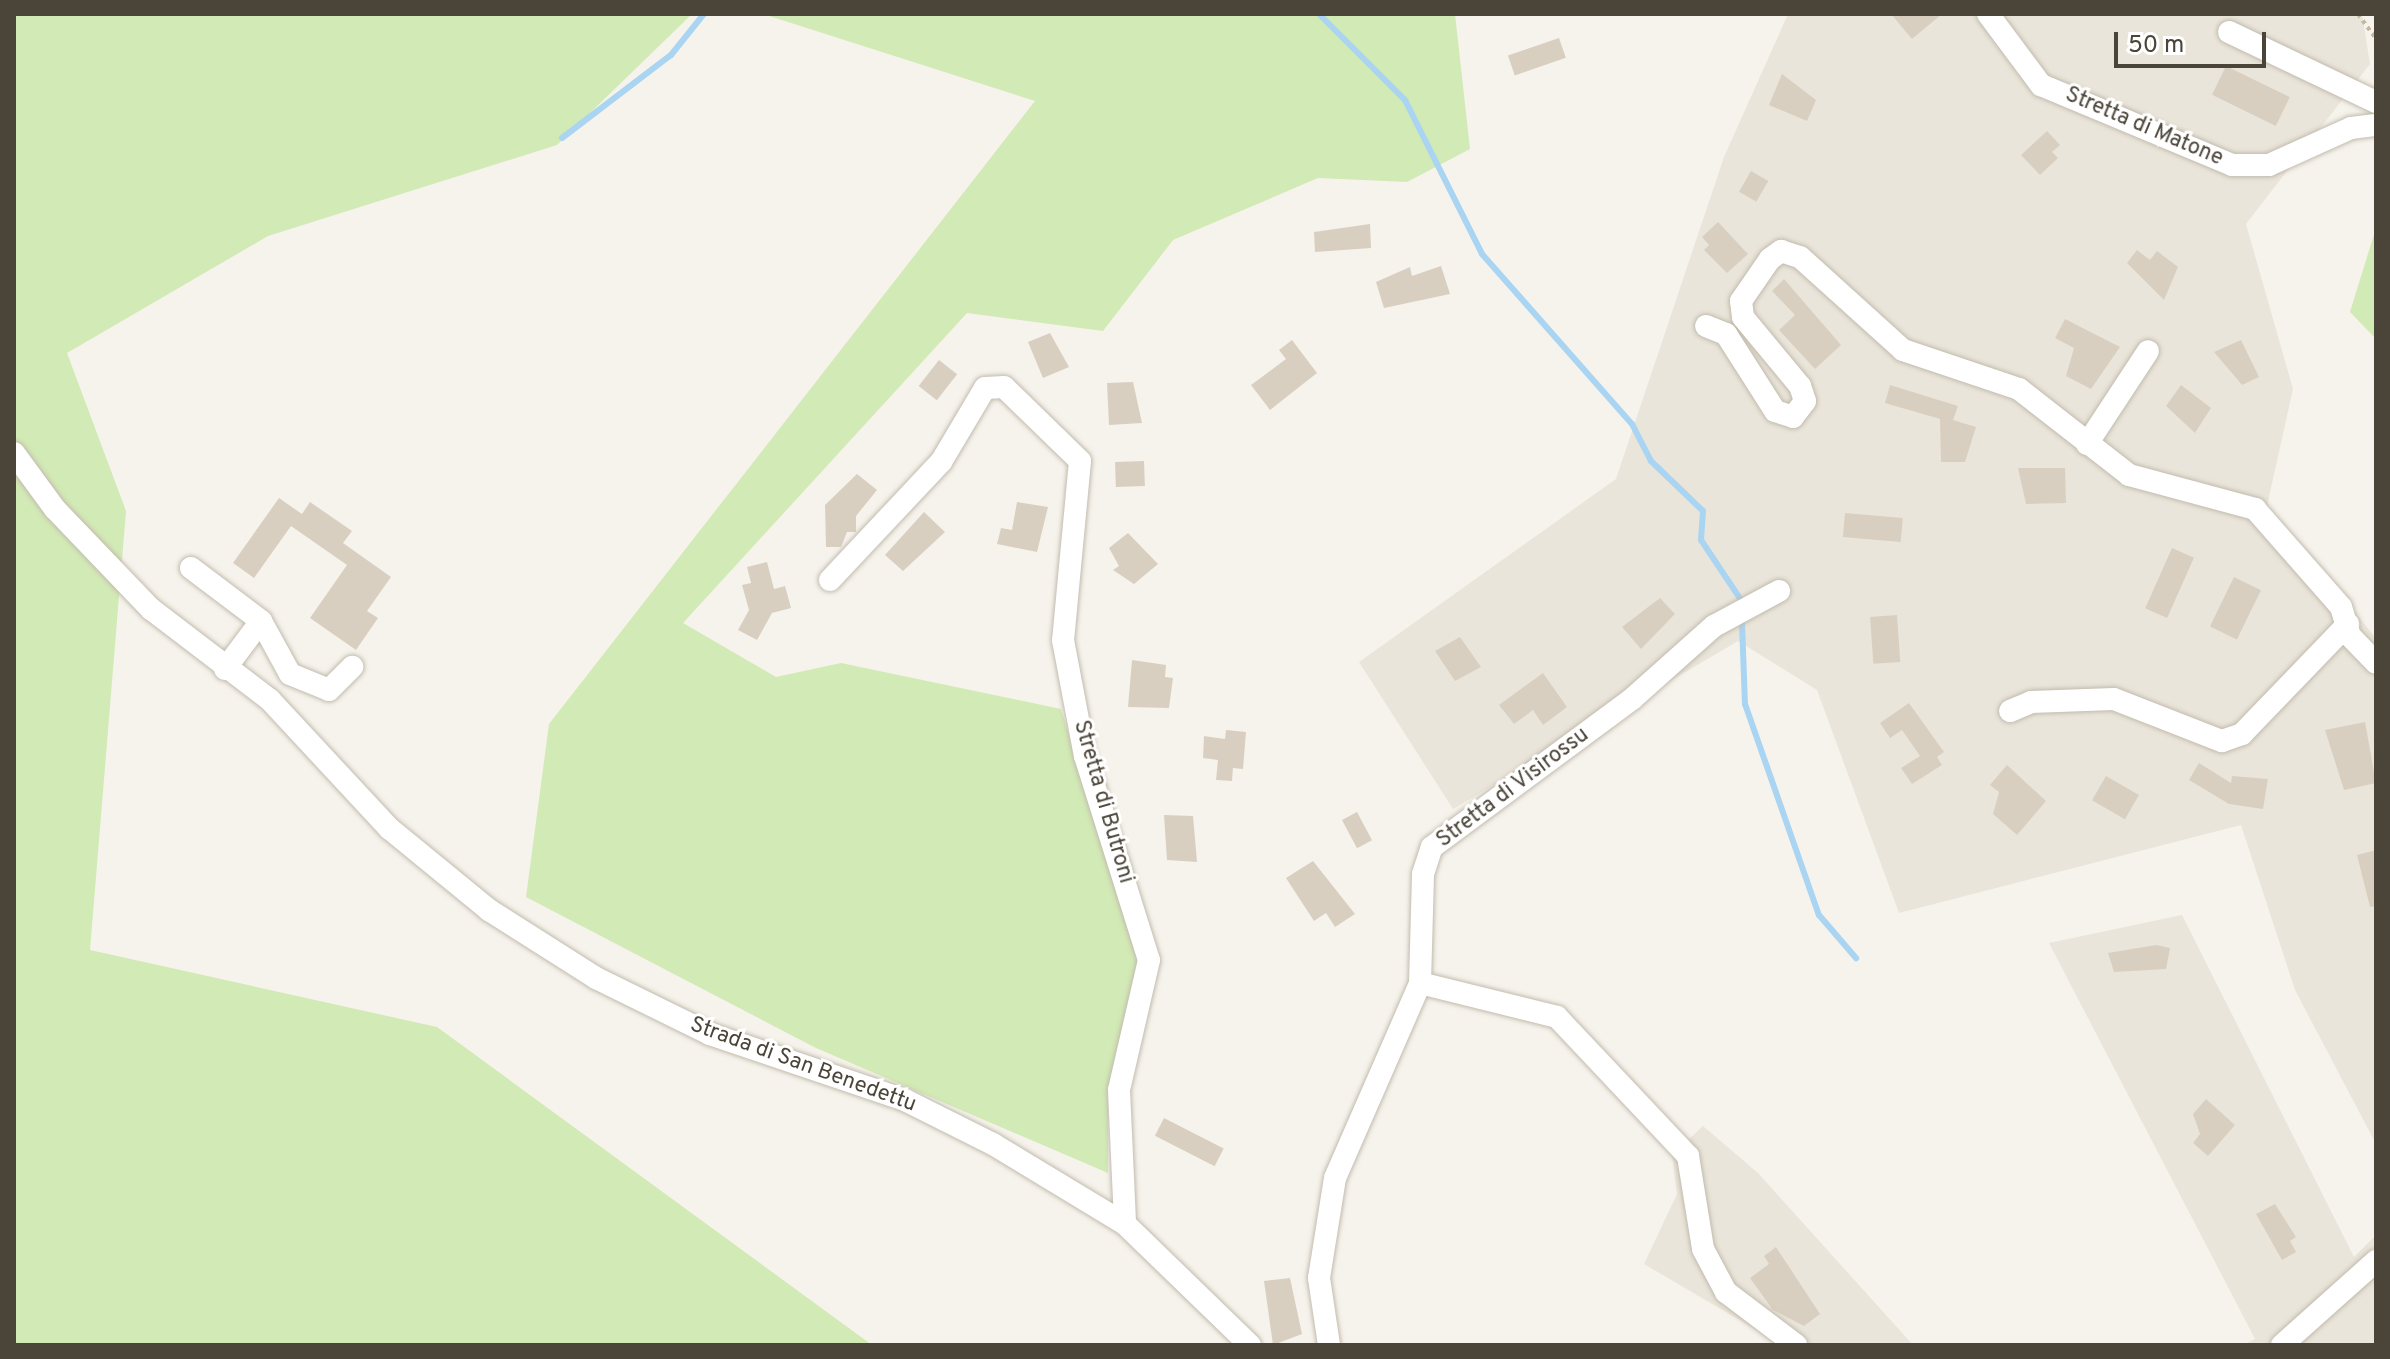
<!DOCTYPE html>
<html>
<head>
<meta charset="utf-8">
<style>
	body { margin:0 }
	#map { position:relative; width:2390px; height:1359px; overflow:hidden; background:#f6f3ec; font-family:Overpass,sans-serif }
	div>[style] { position:absolute }
	.residential>* { inset:0; background:#eae5da }
	.green>* { inset:0; background:#d2eab5 }
	.stream>* { height:6px; margin:-3px; padding:0 3px; transform-origin:3px; border-radius:3px; background:#a9d4f2 }
	.building>* { inset:0; background:#d8cfc1; transform-origin:0 0 }
	.path>* { height:4px; margin-top:-2px; transform-origin:0; background:repeating-linear-gradient(90deg,#c4b79f 0 4px,transparent 0 8px) }
	.roads { filter:drop-shadow(0 0 2px #c2bbae) drop-shadow(0 0 2px #c2bbae) }
	.minor>* { height:22px; margin:-11px; padding:0 11px; transform-origin:11px; border-radius:11px; background:#fff }
	span { translate:-50% -50%; white-space:nowrap; text-align:center; line-height:1.15; -webkit-text-stroke:6px #fff; paint-order:stroke }
	.street-label { font-size:22px; color:#4b4439 }
	.frame { position:absolute; inset:0; border:16px solid #4b4439; pointer-events:none }
	.scale { position:absolute; left:2114px; top:32px; width:152px; height:36px; box-sizing:border-box; border:4px solid #4b4439; border-top:0; padding-left:10px; font-size:24px; line-height:28px; white-space:nowrap; color:#4b4439; -webkit-text-stroke:6px #fff; paint-order:stroke }
</style>
</head>
<body>
<div id="map">
	<div class="residential">
		<div style="clip-path:polygon(1788px 14px,2362px 14px,2370px 64px,2246px 224px,2293px 389px,2267px 506px,2376px 638px,2376px 1144px,2295px 990px,2241px 825px,1899px 913px,1817px 690px,1738px 641px,1453px 809px,1359px 662px,1616px 479px,1724px 157px)"></div>
		<div style="clip-path:polygon(2182px 915px,2354px 1257px,2376px 1235px,2376px 1345px,2243px 1345px,2255px 1339px,2049px 943px)"></div>
		<div style="clip-path:polygon(1703px 1126px,1758px 1173px,1913px 1345px,1782px 1345px,1644px 1264px,1677px 1194px,1672px 1155px)"></div>
	</div>
	<div class="green">
		<div style="clip-path:polygon(14px 14px,692px 14px,557px 145px,268px 236px,67px 353px,126px 511px,90px 950px,437px 1027px,872px 1345px,14px 1345px)"></div>
		<div style="clip-path:polygon(763px 14px,1455px 14px,1470px 149px,1407px 182px,1318px 178px,1173px 240px,1103px 331px,967px 313px,683px 623px,776px 677px,841px 663px,1061px 709px,1139px 964px,1108px 1099px,1108px 1173px,816px 1048px,526px 897px,549px 724px,1035px 101px)"></div>
		<div style="clip-path:polygon(2376px 228px,2376px 339px,2350px 312px)"></div>
	</div>
	<div class="stream">
		<div style="left:1319px;top:14px;width:122px;rotate:45deg"></div>
		<div style="left:1405px;top:100px;width:172px;rotate:63.4deg"></div>
		<div style="left:1482px;top:254px;width:227px;rotate:48.6deg"></div>
		<div style="left:1632px;top:424px;width:42px;rotate:62.8deg"></div>
		<div style="left:1651px;top:461px;width:72px;rotate:43.9deg"></div>
		<div style="left:1703px;top:511px;width:29px;rotate:94deg"></div>
		<div style="left:1701px;top:540px;width:72px;rotate:56.3deg"></div>
		<div style="left:562px;top:138px;width:137px;rotate:-37.3deg"></div>
		<div style="left:671px;top:55px;width:53px;rotate:-51.2deg"></div>
		<div style="left:1742px;top:623px;width:81px;rotate:87.9deg"></div>
		<div style="left:1745px;top:704px;width:224px;rotate:70.7deg"></div>
		<div style="left:1819px;top:915px;width:57px;rotate:49.3deg"></div>
	</div>
	<div class="building">
		<div style="clip-path:polygon(1891px 14px,1942px 14px,1912px 39px)"></div>
		<div style="left:1559px;top:38px;width:21px;height:54px;rotate:71deg"></div>
		<div style="left:2226px;top:66px;width:71px;height:32px;rotate:26deg"></div>
		<div style="clip-path:polygon(1782px 74px,1816px 100px,1807px 121px,1769px 105px)"></div>
		<div style="clip-path:polygon(2047px 131px,2060px 145px,2052px 152px,2058px 158px,2040px 175px,2021px 155px)"></div>
		<div style="left:1751px;top:171px;width:20px;height:24px;rotate:30deg"></div>
		<div style="clip-path:polygon(1718px 222px,1748px 254px,1727px 273px,1704px 250px,1709px 245px,1702px 237px)"></div>
		<div style="clip-path:polygon(1370px 224px,1371px 248px,1315px 252px,1314px 232px)"></div>
		<div style="clip-path:polygon(2137px 250px,2150px 260px,2157px 251px,2178px 267px,2164px 300px,2127px 263px)"></div>
		<div style="clip-path:polygon(1441px 266px,1450px 294px,1384px 308px,1376px 282px,1410px 267px,1412px 276px)"></div>
		<div style="clip-path:polygon(1784px 279px,1841px 345px,1815px 369px,1779px 330px,1795px 315px,1772px 291px)"></div>
		<div style="clip-path:polygon(2065px 319px,2120px 347px,2091px 389px,2066px 376px,2074px 348px,2055px 338px)"></div>
		<div style="clip-path:polygon(1050px 333px,1069px 367px,1043px 378px,1028px 342px)"></div>
		<div style="clip-path:polygon(1292px 340px,1317px 373px,1270px 410px,1251px 385px,1286px 359px,1279px 350px)"></div>
		<div style="clip-path:polygon(2241px 340px,2259px 377px,2242px 385px,2214px 352px)"></div>
		<div style="left:939px;top:360px;width:23px;height:33px;rotate:38deg"></div>
		<div style="clip-path:polygon(1133px 382px,1142px 423px,1109px 425px,1107px 383px)"></div>
		<div style="clip-path:polygon(1890px 385px,1958px 406px,1953px 420px,1976px 427px,1965px 462px,1941px 462px,1940px 419px,1885px 403px)"></div>
		<div style="clip-path:polygon(2181px 385px,2211px 408px,2195px 433px,2166px 406px)"></div>
		<div style="left:1144px;top:461px;width:25px;height:29px;rotate:88deg"></div>
		<div style="clip-path:polygon(2018px 468px,2065px 468px,2066px 503px,2026px 504px)"></div>
		<div style="clip-path:polygon(857px 474px,877px 490px,856px 516px,856px 532px,847px 532px,841px 547px,826px 547px,825px 505px)"></div>
		<div style="clip-path:polygon(279px 498px,302px 514px,310px 502px,352px 531px,343px 543px,391px 577px,367px 611px,378px 618px,356px 650px,310px 618px,347px 565px,291px 526px,254px 578px,233px 563px)"></div>
		<div style="clip-path:polygon(1017px 502px,1048px 507px,1037px 552px,997px 544px,1001px 528px,1012px 530px)"></div>
		<div style="clip-path:polygon(924px 512px,945px 532px,903px 571px,885px 555px)"></div>
		<div style="left:1845px;top:513px;width:58px;height:24px;rotate:5deg"></div>
		<div style="clip-path:polygon(1128px 533px,1158px 564px,1134px 584px,1113px 570px,1119px 566px,1109px 548px)"></div>
		<div style="left:2172px;top:548px;width:24px;height:66px;rotate:24deg"></div>
		<div style="clip-path:polygon(767px 562px,774px 589px,785px 586px,791px 608px,772px 613px,757px 640px,738px 630px,749px 610px,742px 585px,751px 583px,747px 567px)"></div>
		<div style="left:2234px;top:577px;width:30px;height:55px;rotate:26deg"></div>
		<div style="clip-path:polygon(1660px 598px,1675px 614px,1641px 649px,1622px 627px)"></div>
		<div style="left:1897px;top:615px;width:47px;height:27px;rotate:86deg"></div>
		<div style="clip-path:polygon(1460px 637px,1481px 667px,1455px 681px,1435px 651px)"></div>
		<div style="clip-path:polygon(1132px 660px,1166px 665px,1165px 677px,1173px 678px,1169px 708px,1128px 707px)"></div>
		<div style="clip-path:polygon(1543px 673px,1567px 707px,1543px 725px,1533px 710px,1514px 724px,1499px 705px)"></div>
		<div style="clip-path:polygon(1909px 703px,1944px 752px,1937px 757px,1942px 765px,1912px 784px,1901px 768px,1920px 756px,1902px 730px,1890px 738px,1880px 723px)"></div>
		<div style="clip-path:polygon(2365px 722px,2376px 783px,2344px 790px,2325px 730px)"></div>
		<div style="clip-path:polygon(1226px 730px,1246px 732px,1243px 769px,1233px 768px,1232px 781px,1216px 780px,1218px 760px,1203px 758px,1204px 736px,1225px 739px)"></div>
		<div style="clip-path:polygon(2199px 763px,2231px 783px,2232px 776px,2268px 779px,2263px 809px,2229px 804px,2189px 780px)"></div>
		<div style="clip-path:polygon(2007px 765px,2046px 801px,2017px 835px,1993px 814px,1999px 792px,1990px 785px)"></div>
		<div style="left:2106px;top:776px;width:38px;height:28px;rotate:30deg"></div>
		<div style="left:1357px;top:812px;width:32px;height:17px;rotate:62deg"></div>
		<div style="clip-path:polygon(1164px 815px,1193px 816px,1197px 862px,1167px 860px)"></div>
		<div style="clip-path:polygon(2376px 850px,2376px 906px,2370px 907px,2357px 855px)"></div>
		<div style="clip-path:polygon(1313px 861px,1355px 914px,1335px 927px,1326px 913px,1314px 921px,1286px 878px)"></div>
		<div style="clip-path:polygon(2156px 945px,2170px 948px,2166px 969px,2114px 972px,2108px 953px)"></div>
		<div style="clip-path:polygon(2206px 1099px,2235px 1125px,2208px 1156px,2193px 1143px,2200px 1134px,2193px 1114px)"></div>
		<div style="left:1164px;top:1118px;width:67px;height:20px;rotate:27deg"></div>
		<div style="clip-path:polygon(2275px 1204px,2296px 1237px,2290px 1241px,2296px 1252px,2282px 1260px,2256px 1214px)"></div>
		<div style="clip-path:polygon(1776px 1247px,1820px 1314px,1804px 1326px,1773px 1310px,1750px 1278px,1769px 1264px,1764px 1256px)"></div>
		<div style="clip-path:polygon(1290px 1278px,1302px 1334px,1273px 1345px,1264px 1281px)"></div>
	</div>
	<div class="path">
		<div style="left:2358px;top:14px;width:31px;rotate:54deg"></div>
	</div>
	<div class="roads">
		<div class="minor">
			<div style="left:1988px;top:14px;width:89px;rotate:53.3deg"></div>
			<div style="left:2041px;top:85px;width:207px;rotate:22.7deg"></div>
			<div style="left:2232px;top:165px;width:37px"></div>
			<div style="left:2269px;top:165px;width:90px;rotate:-24.3deg"></div>
			<div style="left:2351px;top:128px;width:25px;rotate:-7deg"></div>
			<div style="left:2229px;top:32px;width:163px;rotate:25.5deg"></div>
			<div style="left:1706px;top:326px;width:22px;rotate:22deg"></div>
			<div style="left:1726px;top:334px;width:91px;rotate:57.5deg"></div>
			<div style="left:1775px;top:411px;width:19px;rotate:18deg"></div>
			<div style="left:1793px;top:417px;width:20px;rotate:-53deg"></div>
			<div style="left:1805px;top:401px;width:16px;rotate:-108deg"></div>
			<div style="left:1800px;top:386px;width:89px;rotate:-129.6deg"></div>
			<div style="left:1743px;top:317px;width:16px;rotate:-97deg"></div>
			<div style="left:1741px;top:301px;width:51px;rotate:-55.4deg"></div>
			<div style="left:1770px;top:259px;width:14px;rotate:-36deg"></div>
			<div style="left:1781px;top:251px;width:20px;rotate:18deg"></div>
			<div style="left:1800px;top:257px;width:139px;rotate:42.1deg"></div>
			<div style="left:1903px;top:350px;width:122px;rotate:18.6deg"></div>
			<div style="left:2019px;top:389px;width:140px;rotate:38deg"></div>
			<div style="left:2129px;top:475px;width:131px;rotate:15.1deg"></div>
			<div style="left:2255px;top:509px;width:130px;rotate:48.7deg"></div>
			<div style="left:2341px;top:607px;width:30px;rotate:73deg"></div>
			<div style="left:2350px;top:636px;width:37px;rotate:46deg"></div>
			<div style="left:2087px;top:444px;width:111px;rotate:-56.7deg"></div>
			<div style="left:14px;top:453px;width:69px;rotate:53.8deg"></div>
			<div style="left:55px;top:509px;width:139px;rotate:46.2deg"></div>
			<div style="left:151px;top:609px;width:150px;rotate:37.4deg"></div>
			<div style="left:270px;top:700px;width:176px;rotate:47.1deg"></div>
			<div style="left:390px;top:829px;width:128px;rotate:39.3deg"></div>
			<div style="left:489px;top:910px;width:127px;rotate:32.4deg"></div>
			<div style="left:596px;top:978px;width:127px;rotate:26.2deg"></div>
			<div style="left:710px;top:1034px;width:206px;rotate:18.7deg"></div>
			<div style="left:905px;top:1100px;width:98px;rotate:26.6deg"></div>
			<div style="left:993px;top:1144px;width:154px;rotate:31.2deg"></div>
			<div style="left:1125px;top:1224px;width:174px;rotate:44.1deg"></div>
			<div style="left:191px;top:568px;width:88px;rotate:37.1deg"></div>
			<div style="left:261px;top:621px;width:60px;rotate:61.3deg"></div>
			<div style="left:290px;top:674px;width:42px;rotate:22.3deg"></div>
			<div style="left:329px;top:690px;width:33px;rotate:-45deg"></div>
			<div style="left:830px;top:580px;width:162px;rotate:-46.8deg"></div>
			<div style="left:941px;top:462px;width:86px;rotate:-59.3deg"></div>
			<div style="left:985px;top:388px;width:19px;rotate:-3deg"></div>
			<div style="left:1004px;top:387px;width:106px;rotate:44.2deg"></div>
			<div style="left:1080px;top:461px;width:180px;rotate:95.4deg"></div>
			<div style="left:1063px;top:640px;width:118px;rotate:79.3deg"></div>
			<div style="left:1085px;top:756px;width:214px;rotate:72.6deg"></div>
			<div style="left:1149px;top:960px;width:133px;rotate:103deg"></div>
			<div style="left:1119px;top:1090px;width:134px;rotate:87.4deg"></div>
			<div style="left:225px;top:669px;width:60px;rotate:-53.1deg"></div>
			<div style="left:2010px;top:711px;width:23px;rotate:-23deg"></div>
			<div style="left:2031px;top:702px;width:83px;rotate:-2.1deg"></div>
			<div style="left:2114px;top:699px;width:116px;rotate:21.3deg"></div>
			<div style="left:2222px;top:741px;width:21px;rotate:-19deg"></div>
			<div style="left:2242px;top:734px;width:153px;rotate:-46.1deg"></div>
			<div style="left:1420px;top:983px;width:141px;rotate:13.9deg"></div>
			<div style="left:1557px;top:1017px;width:191px;rotate:46.7deg"></div>
			<div style="left:1688px;top:1156px;width:94px;rotate:80.8deg"></div>
			<div style="left:1703px;top:1249px;width:49px;rotate:61.9deg"></div>
			<div style="left:1726px;top:1292px;width:88px;rotate:37.1deg"></div>
			<div style="left:1329px;top:1345px;width:68px;rotate:-98.5deg"></div>
			<div style="left:1319px;top:1278px;width:101px;rotate:-80.9deg"></div>
			<div style="left:1335px;top:1178px;width:213px;rotate:-66.4deg"></div>
			<div style="left:1420px;top:983px;width:109px;rotate:-88.4deg"></div>
			<div style="left:1423px;top:874px;width:28px;rotate:-72deg"></div>
			<div style="left:1432px;top:847px;width:249px;rotate:-36.5deg"></div>
			<div style="left:1632px;top:699px;width:110px;rotate:-41.7deg"></div>
			<div style="left:1714px;top:626px;width:74px;rotate:-28.3deg"></div>
			<div style="left:2282px;top:1345px;width:126px;rotate:-41.8deg"></div>
		</div>
	</div>
	<div class="street-label">
		<span style="left:2144px;top:127px;rotate:23deg">Stretta di Matone</span>
		<span style="left:1513px;top:788px;rotate:-37deg">Stretta di Visirossu</span>
		<span style="left:1103px;top:802px;rotate:74deg">Stretta di Butroni</span>
		<span style="left:803px;top:1065px;rotate:20deg">Strada di San Benedettu</span>
	</div>
	<div class="frame"></div>
	<div class="scale">50 m</div>
</div>
</body>
</html>
